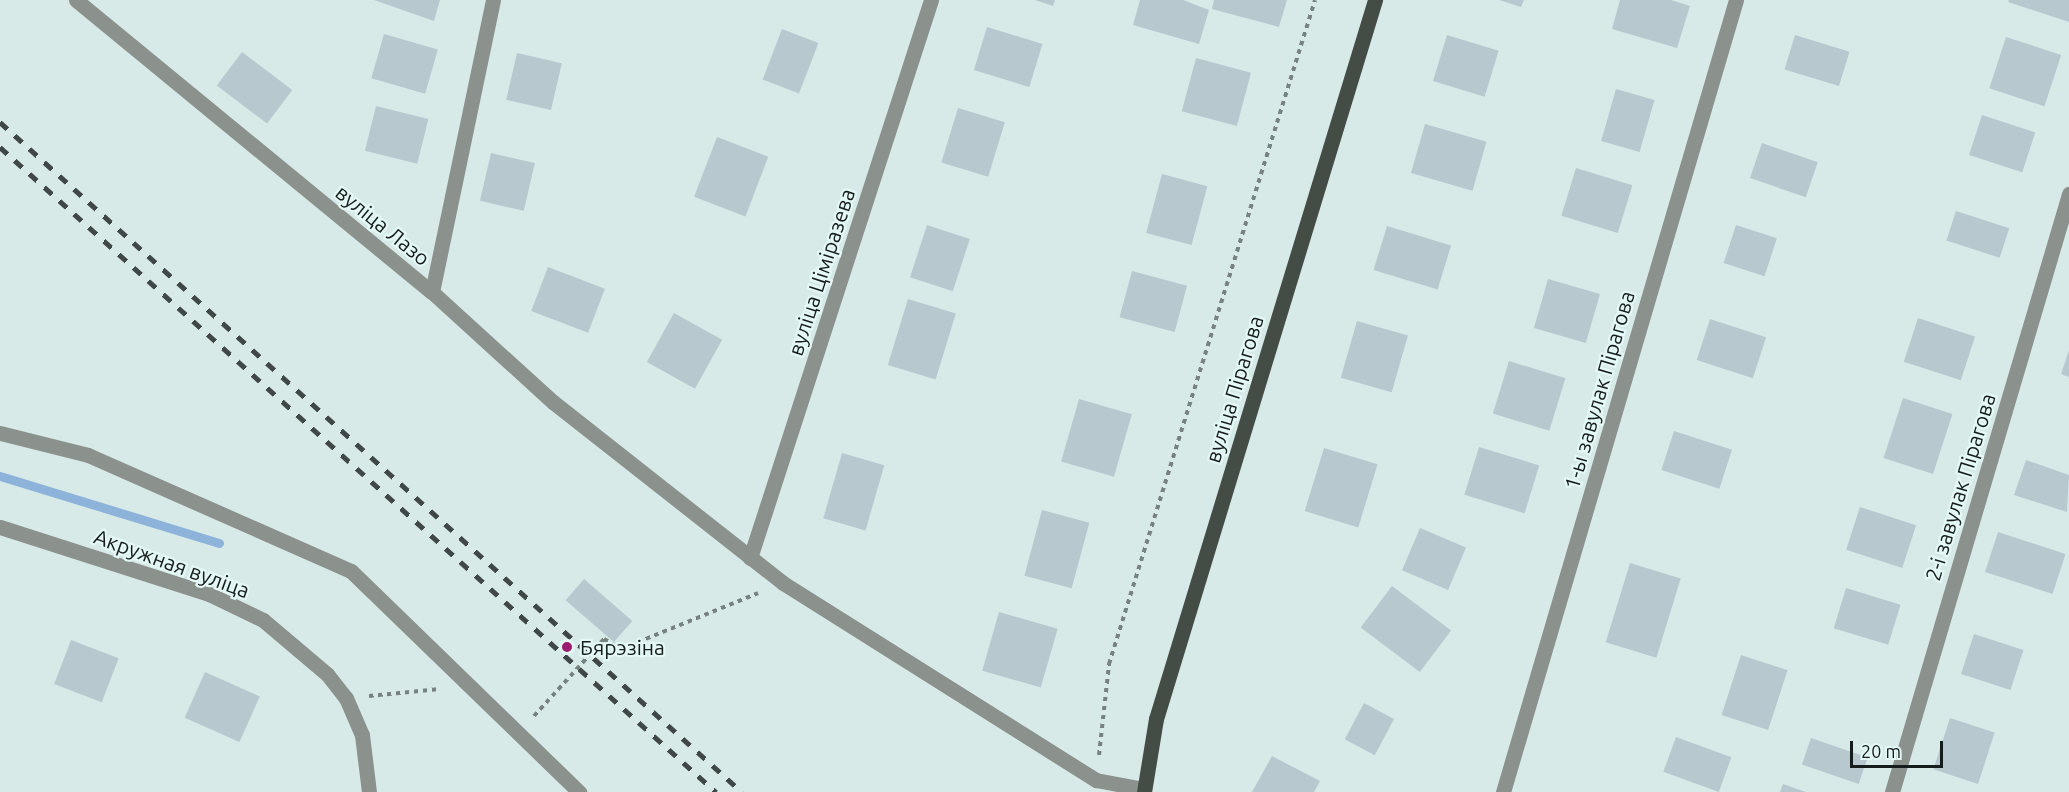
<!DOCTYPE html>
<html>
<head>
<meta charset="utf-8">
<style>
	body { margin:0 }
	#map { position:relative; width:2069px; height:792px; overflow:hidden; background:#d7eae8; font-family:Ubuntu,sans-serif }
	div>[style] { position:absolute }
	.stream>* { height:9px; margin:-4.5px; padding:0 4.5px; transform-origin:4.5px; border-radius:4.5px; background:#8db3da }
	.building>* { inset:0; background:#b7c9cf; transform-origin:0 0 }
	.path>* { height:4px; margin-top:-2px; transform-origin:0; background:repeating-linear-gradient(90deg,#758280 0 4.5px,transparent 0 9px) }
	.minor>* { height:15px; margin:-7.5px; padding:0 7.5px; transform-origin:7.5px; border-radius:7.5px; background:#8b918d }
	.major>* { height:15px; margin:-7.5px; padding:0 7.5px; transform-origin:7.5px; border-radius:7.5px; background:#434d46 }
	.rail>* { height:4.5px; margin-top:-2.25px; transform-origin:0; background:repeating-linear-gradient(90deg,#3f4847 0 10px,transparent 0 20px) }
	.dots>* { width:16px; height:16px; translate:-50% -50%; box-sizing:border-box; border:3px solid #e4f8f5; border-radius:50% }
	span { translate:-50% -50%; white-space:nowrap; text-align:center; line-height:1.15; -webkit-text-stroke:4.5px #e4f8f5; paint-order:stroke }
	.street-label { font-size:21px; color:#151c1b }
	.poi-label { font-size:21px; color:#151c1b }
	.left { translate:0 -50%; text-align:left }
	.scale { position:absolute; left:1850px; top:741px; width:93px; height:27px; box-sizing:border-box; border:3px solid #151c1b; border-top:0; padding-left:8px; font-size:18px; line-height:21px; white-space:nowrap; color:#151c1b; -webkit-text-stroke:4px #e4f8f5; paint-order:stroke }
</style>
</head>
<body>
<div id="map">
	<div class="stream">
		<div style="left:0;top:476px;width:229px;rotate:17deg"></div>
	</div>
	<div class="building">
		<div style="clip-path:polygon(374px 0,440px 0,434px 21px)"></div>
		<div style="clip-path:polygon(1035px 0,1055px 0,1053px 6px)"></div>
		<div style="clip-path:polygon(1140px 0,1183px 0,1209px 10px,1199px 44px,1133px 25px)"></div>
		<div style="clip-path:polygon(1214px 0,1287px 0,1279px 27px,1212px 9px)"></div>
		<div style="clip-path:polygon(1499px 0,1524px 0,1521px 7px)"></div>
		<div style="clip-path:polygon(1620px 0,1671px 0,1690px 6px,1677px 48px,1612px 29px)"></div>
		<div style="clip-path:polygon(2009px 0,2069px 0,2069px 22px,2008px 2px)"></div>
		<div style="left:987px;top:27px;width:58px;height:45px;rotate:17deg"></div>
		<div style="left:782px;top:29px;width:39px;height:54px;rotate:21deg"></div>
		<div style="left:384px;top:34px;width:56px;height:46px;rotate:16deg"></div>
		<div style="left:1447px;top:35px;width:54px;height:48px;rotate:17deg"></div>
		<div style="left:1795px;top:35px;width:57px;height:36px;rotate:17deg"></div>
		<div style="left:2006px;top:37px;width:58px;height:54px;rotate:18deg"></div>
		<div style="left:242px;top:52px;width:63px;height:42px;rotate:37deg"></div>
		<div style="left:517px;top:53px;width:46px;height:48px;rotate:13deg"></div>
		<div style="left:1196px;top:58px;width:57px;height:55px;rotate:15deg"></div>
		<div style="left:1616px;top:89px;width:40px;height:54px;rotate:16deg"></div>
		<div style="left:376px;top:106px;width:54px;height:46px;rotate:14deg"></div>
		<div style="left:958px;top:108px;width:49px;height:57px;rotate:17deg"></div>
		<div style="left:1982px;top:115px;width:56px;height:42px;rotate:18deg"></div>
		<div style="left:1425px;top:124px;width:64px;height:51px;rotate:16deg"></div>
		<div style="left:717px;top:137px;width:55px;height:64px;rotate:21deg"></div>
		<div style="left:1762px;top:143px;width:59px;height:37px;rotate:19deg"></div>
		<div style="left:491px;top:153px;width:45px;height:49px;rotate:13deg"></div>
		<div style="left:1576px;top:168px;width:59px;height:50px;rotate:17deg"></div>
		<div style="left:1162px;top:174px;width:47px;height:61px;rotate:15deg"></div>
		<div style="left:1956px;top:211px;width:56px;height:31px;rotate:18deg"></div>
		<div style="left:927px;top:225px;width:45px;height:55px;rotate:18deg"></div>
		<div style="left:1736px;top:225px;width:43px;height:40px;rotate:18deg"></div>
		<div style="left:1387px;top:226px;width:67px;height:46px;rotate:17deg"></div>
		<div style="left:548px;top:267px;width:61px;height:47px;rotate:21deg"></div>
		<div style="left:1132px;top:271px;width:57px;height:48px;rotate:15deg"></div>
		<div style="left:1548px;top:279px;width:54px;height:51px;rotate:16deg"></div>
		<div style="left:908px;top:299px;width:50px;height:69px;rotate:17deg"></div>
		<div style="left:674px;top:313px;width:55px;height:56px;rotate:29deg"></div>
		<div style="left:1918px;top:318px;width:60px;height:46px;rotate:18deg"></div>
		<div style="left:1710px;top:319px;width:59px;height:43px;rotate:18deg"></div>
		<div style="left:1357px;top:321px;width:53px;height:59px;rotate:16deg"></div>
		<div style="clip-path:polygon(2069px 350px,2069px 377px,2061px 374px)"></div>
		<div style="left:1509px;top:361px;width:59px;height:55px;rotate:17deg"></div>
		<div style="left:1903px;top:398px;width:52px;height:63px;rotate:18deg"></div>
		<div style="left:1079px;top:399px;width:55px;height:65px;rotate:16deg"></div>
		<div style="left:1674px;top:431px;width:61px;height:41px;rotate:18deg"></div>
		<div style="left:1479px;top:447px;width:63px;height:50px;rotate:17deg"></div>
		<div style="left:1324px;top:448px;width:56px;height:66px;rotate:17deg"></div>
		<div style="left:842px;top:453px;width:44px;height:68px;rotate:16deg"></div>
		<div style="clip-path:polygon(2026px 460px,2069px 475px,2067px 512px,2014px 495px)"></div>
		<div style="left:1860px;top:507px;width:59px;height:45px;rotate:18deg"></div>
		<div style="left:1042px;top:510px;width:49px;height:68px;rotate:15deg"></div>
		<div style="left:1420px;top:528px;width:50px;height:46px;rotate:23deg"></div>
		<div style="left:1998px;top:532px;width:71px;height:42px;rotate:18deg"></div>
		<div style="left:1630px;top:563px;width:53px;height:83px;rotate:17deg"></div>
		<div style="left:584px;top:579px;width:64px;height:28px;rotate:41deg"></div>
		<div style="left:1392px;top:586px;width:74px;height:52px;rotate:37deg"></div>
		<div style="left:1846px;top:588px;width:57px;height:42px;rotate:17deg"></div>
		<div style="left:999px;top:612px;width:61px;height:61px;rotate:16deg"></div>
		<div style="left:1974px;top:634px;width:52px;height:42px;rotate:18deg"></div>
		<div style="left:71px;top:640px;width:51px;height:47px;rotate:21deg"></div>
		<div style="left:1741px;top:655px;width:49px;height:63px;rotate:18deg"></div>
		<div style="left:205px;top:672px;width:60px;height:50px;rotate:24deg"></div>
		<div style="left:1364px;top:703px;width:34px;height:41px;rotate:28deg"></div>
		<div style="left:1950px;top:718px;width:47px;height:54px;rotate:18deg"></div>
		<div style="left:1676px;top:737px;width:59px;height:37px;rotate:20deg"></div>
		<div style="left:1811px;top:738px;width:60px;height:28px;rotate:19deg"></div>
		<div style="clip-path:polygon(1272px 756px,1320px 781px,1314px 792px,1252px 792px)"></div>
		<div style="clip-path:polygon(1783px 784px,1806px 792px,1780px 792px)"></div>
	</div>
	<div class="path">
		<div style="left:369px;top:696px;width:71px;rotate:-5.6deg"></div>
		<div style="left:534px;top:716px;width:104px;rotate:-47.7deg"></div>
		<div style="left:604px;top:639px;width:20px;rotate:30deg"></div>
		<div style="left:621px;top:649px;width:148px;rotate:-22.2deg"></div>
		<div style="left:1099px;top:755px;width:92px;rotate:-83.7deg"></div>
		<div style="left:1109px;top:664px;width:695px;rotate:-72.76deg"></div>
	</div>
	<div class="minor">
		<div style="left:76px;top:0;width:460px;rotate:39.4deg"></div>
		<div style="left:432px;top:292px;width:164px;rotate:42.3deg"></div>
		<div style="left:553px;top:402px;width:293px;rotate:38.2deg"></div>
		<div style="left:783px;top:583px;width:370px;rotate:32.2deg"></div>
		<div style="left:1096px;top:780px;width:49px;rotate:10.6deg"></div>
		<div style="left:432px;top:292px;width:298px;rotate:-78.2deg"></div>
		<div style="left:0;top:433px;width:91px;rotate:14deg"></div>
		<div style="left:88px;top:455px;width:287px;rotate:23.8deg"></div>
		<div style="left:351px;top:571px;width:318px;rotate:44.1deg"></div>
		<div style="left:0;top:527px;width:219px;rotate:17.8deg"></div>
		<div style="left:209px;top:594px;width:60px;rotate:25.7deg"></div>
		<div style="left:263px;top:620px;width:84px;rotate:40.2deg"></div>
		<div style="left:327px;top:674px;width:31px;rotate:52deg"></div>
		<div style="left:346px;top:698px;width:40px;rotate:66.6deg"></div>
		<div style="left:362px;top:735px;width:57px;rotate:83deg"></div>
		<div style="left:750px;top:558px;width:587px;rotate:-72.03deg"></div>
		<div style="left:1503px;top:792px;width:826px;rotate:-73.61deg"></div>
		<div style="left:1892px;top:792px;width:624px;rotate:-73.51deg"></div>
	</div>
	<div class="major">
		<div style="left:1144px;top:792px;width:74px;rotate:-80.7deg"></div>
		<div style="left:1156px;top:719px;width:752px;rotate:-73.06deg"></div>
	</div>
	<div class="rail">
		<div style="left:0;top:122px;width:1000px;rotate:42.08deg"></div>
		<div style="left:0;top:147px;width:964px;rotate:42.01deg"></div>
	</div>
	<div class="dots">
		<div style="left:567px;top:647px;background:#9b1b71"></div>
	</div>
	<div class="street-label">
		<span style="left:383px;top:225px;rotate:39deg">вуліца Лазо</span>
		<span style="left:821px;top:272px;rotate:-72deg">вуліца Ціміразева</span>
		<span style="left:1234px;top:389px;rotate:-73deg">вуліца Пірагова</span>
		<span style="left:1599px;top:390px;rotate:-74deg">1-ы завулак Пірагова</span>
		<span style="left:1960px;top:487px;rotate:-73deg">2-і завулак Пірагова</span>
		<span style="left:172px;top:563px;rotate:20deg">Акружная вуліца</span>
	</div>
	<div class="poi-label">
		<span class="left" style="left:580px;top:647px">Бярэзіна</span>
	</div>
	<div class="scale">20 m</div>
</div>
</body>
</html>
